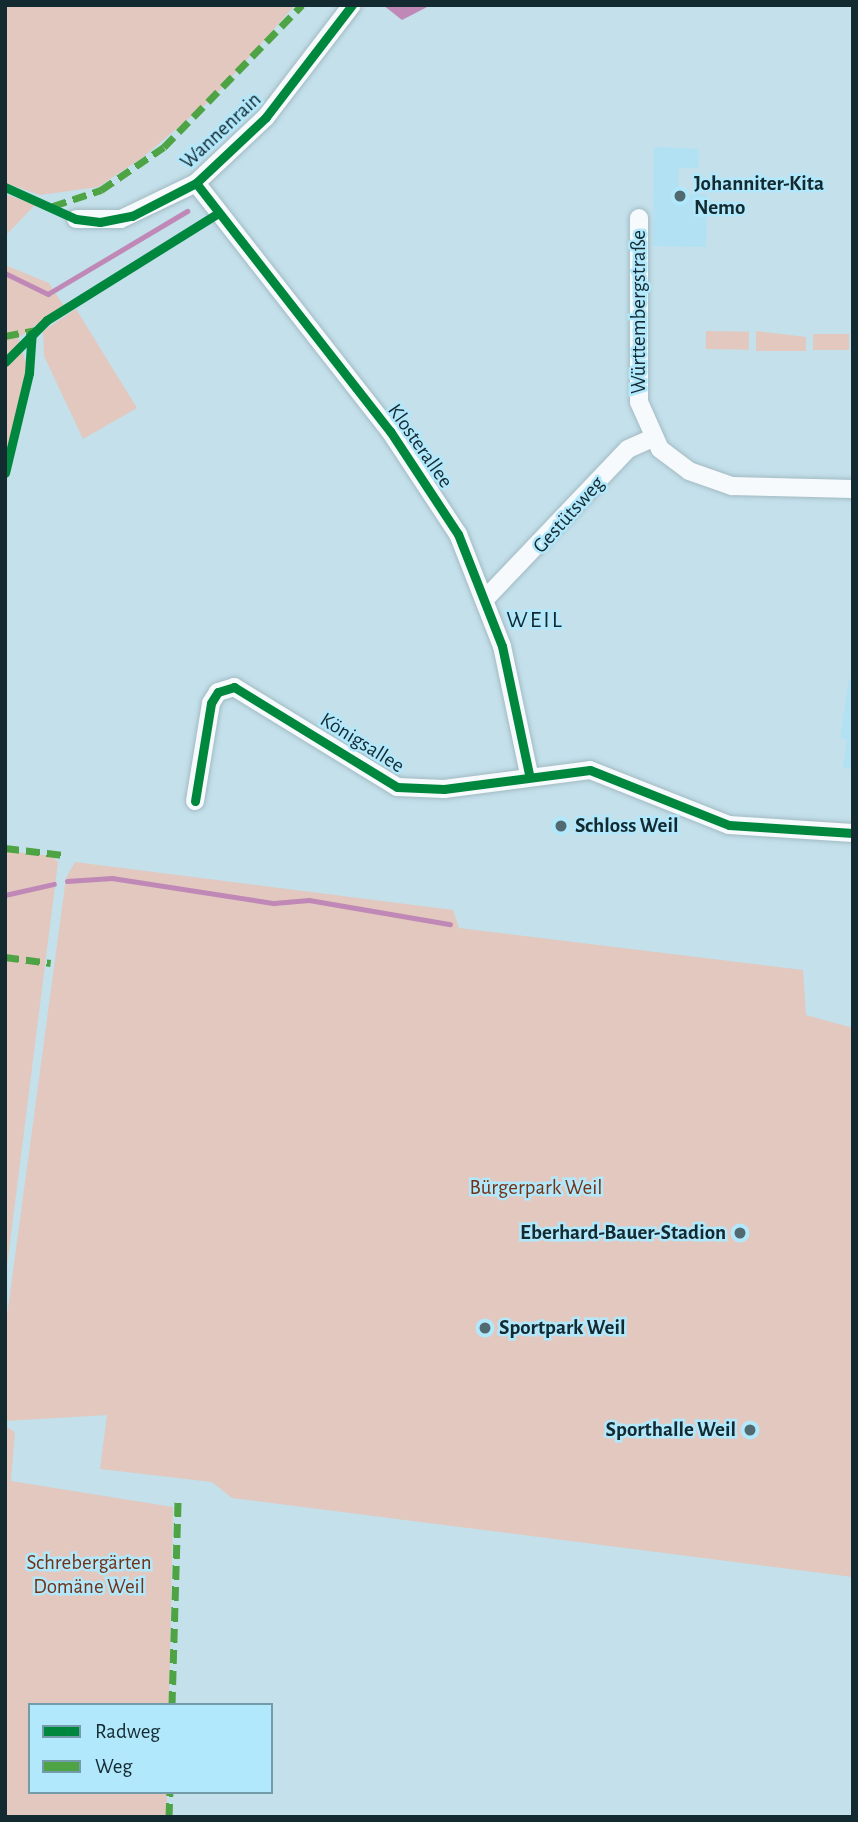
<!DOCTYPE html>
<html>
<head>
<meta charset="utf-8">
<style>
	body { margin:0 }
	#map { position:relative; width:858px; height:1822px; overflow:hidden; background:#c3e0eb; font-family:"Alegreya Sans",sans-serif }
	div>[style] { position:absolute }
	.built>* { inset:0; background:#b1e1f3 }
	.green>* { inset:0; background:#e2c8be; transform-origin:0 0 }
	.water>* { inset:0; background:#c088b6 }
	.stream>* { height:4.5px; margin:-2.25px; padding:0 2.25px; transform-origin:2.25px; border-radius:2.25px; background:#c088b6 }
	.roads { filter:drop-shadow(0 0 2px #a3bac2) drop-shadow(0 0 2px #a3bac2) }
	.street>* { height:18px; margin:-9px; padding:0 9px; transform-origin:9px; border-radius:9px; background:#f6fafc }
	.quiet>* { height:7px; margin-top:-3.5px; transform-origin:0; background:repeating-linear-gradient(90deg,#4ea444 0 14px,transparent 0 21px) }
	.cycleway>* { height:9px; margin:-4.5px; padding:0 4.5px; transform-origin:4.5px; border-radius:4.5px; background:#00873e }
	.dots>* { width:19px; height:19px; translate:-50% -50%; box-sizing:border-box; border:4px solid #b2e8fc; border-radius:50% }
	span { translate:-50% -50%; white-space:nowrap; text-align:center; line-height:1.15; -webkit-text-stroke:5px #b2e8fc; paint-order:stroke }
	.street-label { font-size:21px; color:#142a31 }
	.poi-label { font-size:21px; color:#142a31; font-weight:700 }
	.left { translate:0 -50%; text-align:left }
	.right { translate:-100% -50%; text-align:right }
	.park-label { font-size:21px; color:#743215 }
	.quarter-label { font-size:24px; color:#142a31; letter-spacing:2px }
	.frame { position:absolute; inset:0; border:7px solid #142a31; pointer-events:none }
	.legend { position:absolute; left:28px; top:1703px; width:245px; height:91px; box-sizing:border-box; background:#b2e8fc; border:2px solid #739cab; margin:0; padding:9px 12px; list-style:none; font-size:21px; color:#142a31 }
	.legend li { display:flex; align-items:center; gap:14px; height:35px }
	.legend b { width:35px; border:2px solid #739cab }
</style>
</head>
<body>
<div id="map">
	<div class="built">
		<div style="clip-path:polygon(654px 147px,699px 149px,698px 168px,679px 168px,678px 194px,707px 194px,706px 247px,653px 246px)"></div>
		<div style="clip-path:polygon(849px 679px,853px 680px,853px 769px,843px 768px,847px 740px,840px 738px)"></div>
	</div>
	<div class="green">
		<div style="clip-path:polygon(5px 5px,295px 5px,213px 98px,143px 157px,98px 187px,40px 195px,5px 183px)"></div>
		<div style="clip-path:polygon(5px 194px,35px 205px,5px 236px)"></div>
		<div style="clip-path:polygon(5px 265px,49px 283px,63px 305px,18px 338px,27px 366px,5px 459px)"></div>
		<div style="clip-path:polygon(76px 309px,137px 408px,83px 439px,44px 356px,43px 331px)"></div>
		<div style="left:706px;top:331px;width:43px;height:18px;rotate:1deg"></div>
		<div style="clip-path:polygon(756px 331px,806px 337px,806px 351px,756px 351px)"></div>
		<div style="left:813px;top:334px;width:36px;height:16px"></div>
		<div style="clip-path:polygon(5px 851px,52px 856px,58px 862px,5px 1282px)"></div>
		<div style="clip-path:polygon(75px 862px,453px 910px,459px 928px,803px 970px,806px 1015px,853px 1028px,853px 1577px,232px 1498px,212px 1482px,100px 1469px,107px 1415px,5px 1421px,5px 1331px,66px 878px)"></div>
		<div style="clip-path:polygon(5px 1426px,15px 1432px,11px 1481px,173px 1507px,169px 1705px,30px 1705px,30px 1792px,167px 1792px,166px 1817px,5px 1817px)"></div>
	</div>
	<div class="water">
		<div style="clip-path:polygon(383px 5px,431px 5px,402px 20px)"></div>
	</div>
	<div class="stream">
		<div style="left:5px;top:273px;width:48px;rotate:26deg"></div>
		<div style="left:48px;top:294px;width:162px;rotate:-30.8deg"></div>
		<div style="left:67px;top:881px;width:45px;rotate:-3.8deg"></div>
		<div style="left:112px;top:878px;width:164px;rotate:8.8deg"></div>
		<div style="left:274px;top:903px;width:35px;rotate:-5deg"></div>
		<div style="left:309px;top:900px;width:143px;rotate:9.7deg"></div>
		<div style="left:5px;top:895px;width:50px;rotate:-12.7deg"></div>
	</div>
	<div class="roads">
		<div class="street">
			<div style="left:196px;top:183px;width:315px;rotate:52deg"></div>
			<div style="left:390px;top:431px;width:123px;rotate:56.6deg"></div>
			<div style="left:458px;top:534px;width:120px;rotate:68.6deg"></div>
			<div style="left:502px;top:646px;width:131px;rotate:78.1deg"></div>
			<div style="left:639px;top:218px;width:184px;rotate:90deg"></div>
			<div style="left:639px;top:402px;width:51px;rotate:65.9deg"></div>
			<div style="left:660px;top:449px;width:36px;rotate:37deg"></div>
			<div style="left:689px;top:471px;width:46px;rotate:19.2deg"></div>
			<div style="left:732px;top:486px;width:121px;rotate:1.4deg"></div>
			<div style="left:76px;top:219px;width:45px"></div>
			<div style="left:121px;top:219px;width:83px;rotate:-25.6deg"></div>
			<div style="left:196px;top:183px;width:96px;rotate:-43.3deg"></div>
			<div style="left:266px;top:117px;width:141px;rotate:-52.5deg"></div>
			<div style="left:487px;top:597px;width:204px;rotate:-46.4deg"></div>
			<div style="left:628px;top:449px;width:27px;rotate:-24deg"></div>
			<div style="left:195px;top:801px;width:99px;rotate:-80.7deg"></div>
			<div style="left:211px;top:703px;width:13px;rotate:-58deg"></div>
			<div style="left:218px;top:692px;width:17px;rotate:-17deg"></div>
			<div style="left:234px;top:687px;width:191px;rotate:31.5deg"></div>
			<div style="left:397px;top:787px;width:47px;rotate:2.4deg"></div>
			<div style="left:444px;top:789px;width:147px;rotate:-7.4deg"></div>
			<div style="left:590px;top:770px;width:149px;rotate:21.6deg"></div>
			<div style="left:729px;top:825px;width:124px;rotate:3.7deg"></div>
		</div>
	</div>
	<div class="quiet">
		<div style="left:53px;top:206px;width:51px;rotate:-18.4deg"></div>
		<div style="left:101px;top:190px;width:76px;rotate:-34.3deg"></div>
		<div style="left:164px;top:147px;width:198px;rotate:-45.8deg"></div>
		<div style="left:5px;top:336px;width:31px;rotate:-11deg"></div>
		<div style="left:5px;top:848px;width:59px;rotate:6.8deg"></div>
		<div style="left:5px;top:957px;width:46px;rotate:7.4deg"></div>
		<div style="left:172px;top:1705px;width:208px;rotate:-88.3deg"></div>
		<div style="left:169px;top:1817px;width:25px;rotate:-88deg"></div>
	</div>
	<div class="cycleway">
		<div style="left:196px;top:183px;width:315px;rotate:52deg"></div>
		<div style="left:390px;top:431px;width:123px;rotate:56.6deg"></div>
		<div style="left:458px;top:534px;width:120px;rotate:68.6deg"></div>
		<div style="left:502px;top:646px;width:131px;rotate:78.1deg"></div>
		<div style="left:5px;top:187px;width:78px;rotate:24.3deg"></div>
		<div style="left:76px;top:219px;width:24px;rotate:7deg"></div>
		<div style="left:100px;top:222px;width:33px;rotate:-11deg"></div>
		<div style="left:132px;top:216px;width:72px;rotate:-27.3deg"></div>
		<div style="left:196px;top:183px;width:96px;rotate:-43.3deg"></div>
		<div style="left:266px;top:117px;width:141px;rotate:-52.5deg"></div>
		<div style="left:5px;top:362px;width:59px;rotate:-45deg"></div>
		<div style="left:47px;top:320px;width:202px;rotate:-32deg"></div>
		<div style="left:5px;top:473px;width:103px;rotate:-76.5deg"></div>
		<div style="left:29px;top:373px;width:39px;rotate:-86deg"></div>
		<div style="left:195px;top:801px;width:99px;rotate:-80.7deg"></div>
		<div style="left:211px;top:703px;width:13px;rotate:-58deg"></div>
		<div style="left:218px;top:692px;width:17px;rotate:-17deg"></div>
		<div style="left:234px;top:687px;width:191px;rotate:31.5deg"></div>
		<div style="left:397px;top:787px;width:47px;rotate:2.4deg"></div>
		<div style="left:444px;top:789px;width:147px;rotate:-7.4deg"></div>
		<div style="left:590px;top:770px;width:149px;rotate:21.6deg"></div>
		<div style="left:729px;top:825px;width:124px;rotate:3.7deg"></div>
	</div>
	<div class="dots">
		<div style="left:680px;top:196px;background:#516a72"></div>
		<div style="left:561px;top:826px;background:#516a72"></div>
		<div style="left:740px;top:1233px;background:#516a72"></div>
		<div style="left:485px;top:1328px;background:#516a72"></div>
		<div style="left:750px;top:1430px;background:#516a72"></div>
	</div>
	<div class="street-label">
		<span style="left:221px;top:131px;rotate:-43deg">Wannenrain</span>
		<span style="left:639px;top:312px;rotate:-90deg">Württembergstraße</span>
		<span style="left:420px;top:446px;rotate:55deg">Klosterallee</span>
		<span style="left:569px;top:515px;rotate:-48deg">Gestütsweg</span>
		<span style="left:362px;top:743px;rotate:32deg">Königsallee</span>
	</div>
	<div class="poi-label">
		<span class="left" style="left:694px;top:196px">Johanniter-Kita<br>Nemo</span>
		<span class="left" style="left:575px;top:826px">Schloss Weil</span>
		<span class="right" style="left:726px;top:1233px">Eberhard-Bauer-Stadion</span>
		<span class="left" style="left:499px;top:1328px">Sportpark Weil</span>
		<span class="right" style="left:736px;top:1430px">Sporthalle Weil</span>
	</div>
	<div class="park-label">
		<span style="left:536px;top:1188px">Bürgerpark Weil</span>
		<span style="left:89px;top:1575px">Schrebergärten<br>Domäne Weil</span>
	</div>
	<div class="quarter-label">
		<span style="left:535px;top:621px">WEIL</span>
	</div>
	<div class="frame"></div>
	<ul class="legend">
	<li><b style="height:9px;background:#00873e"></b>Radweg</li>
	<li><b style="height:9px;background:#4ea444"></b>Weg</li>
	</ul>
</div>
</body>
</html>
